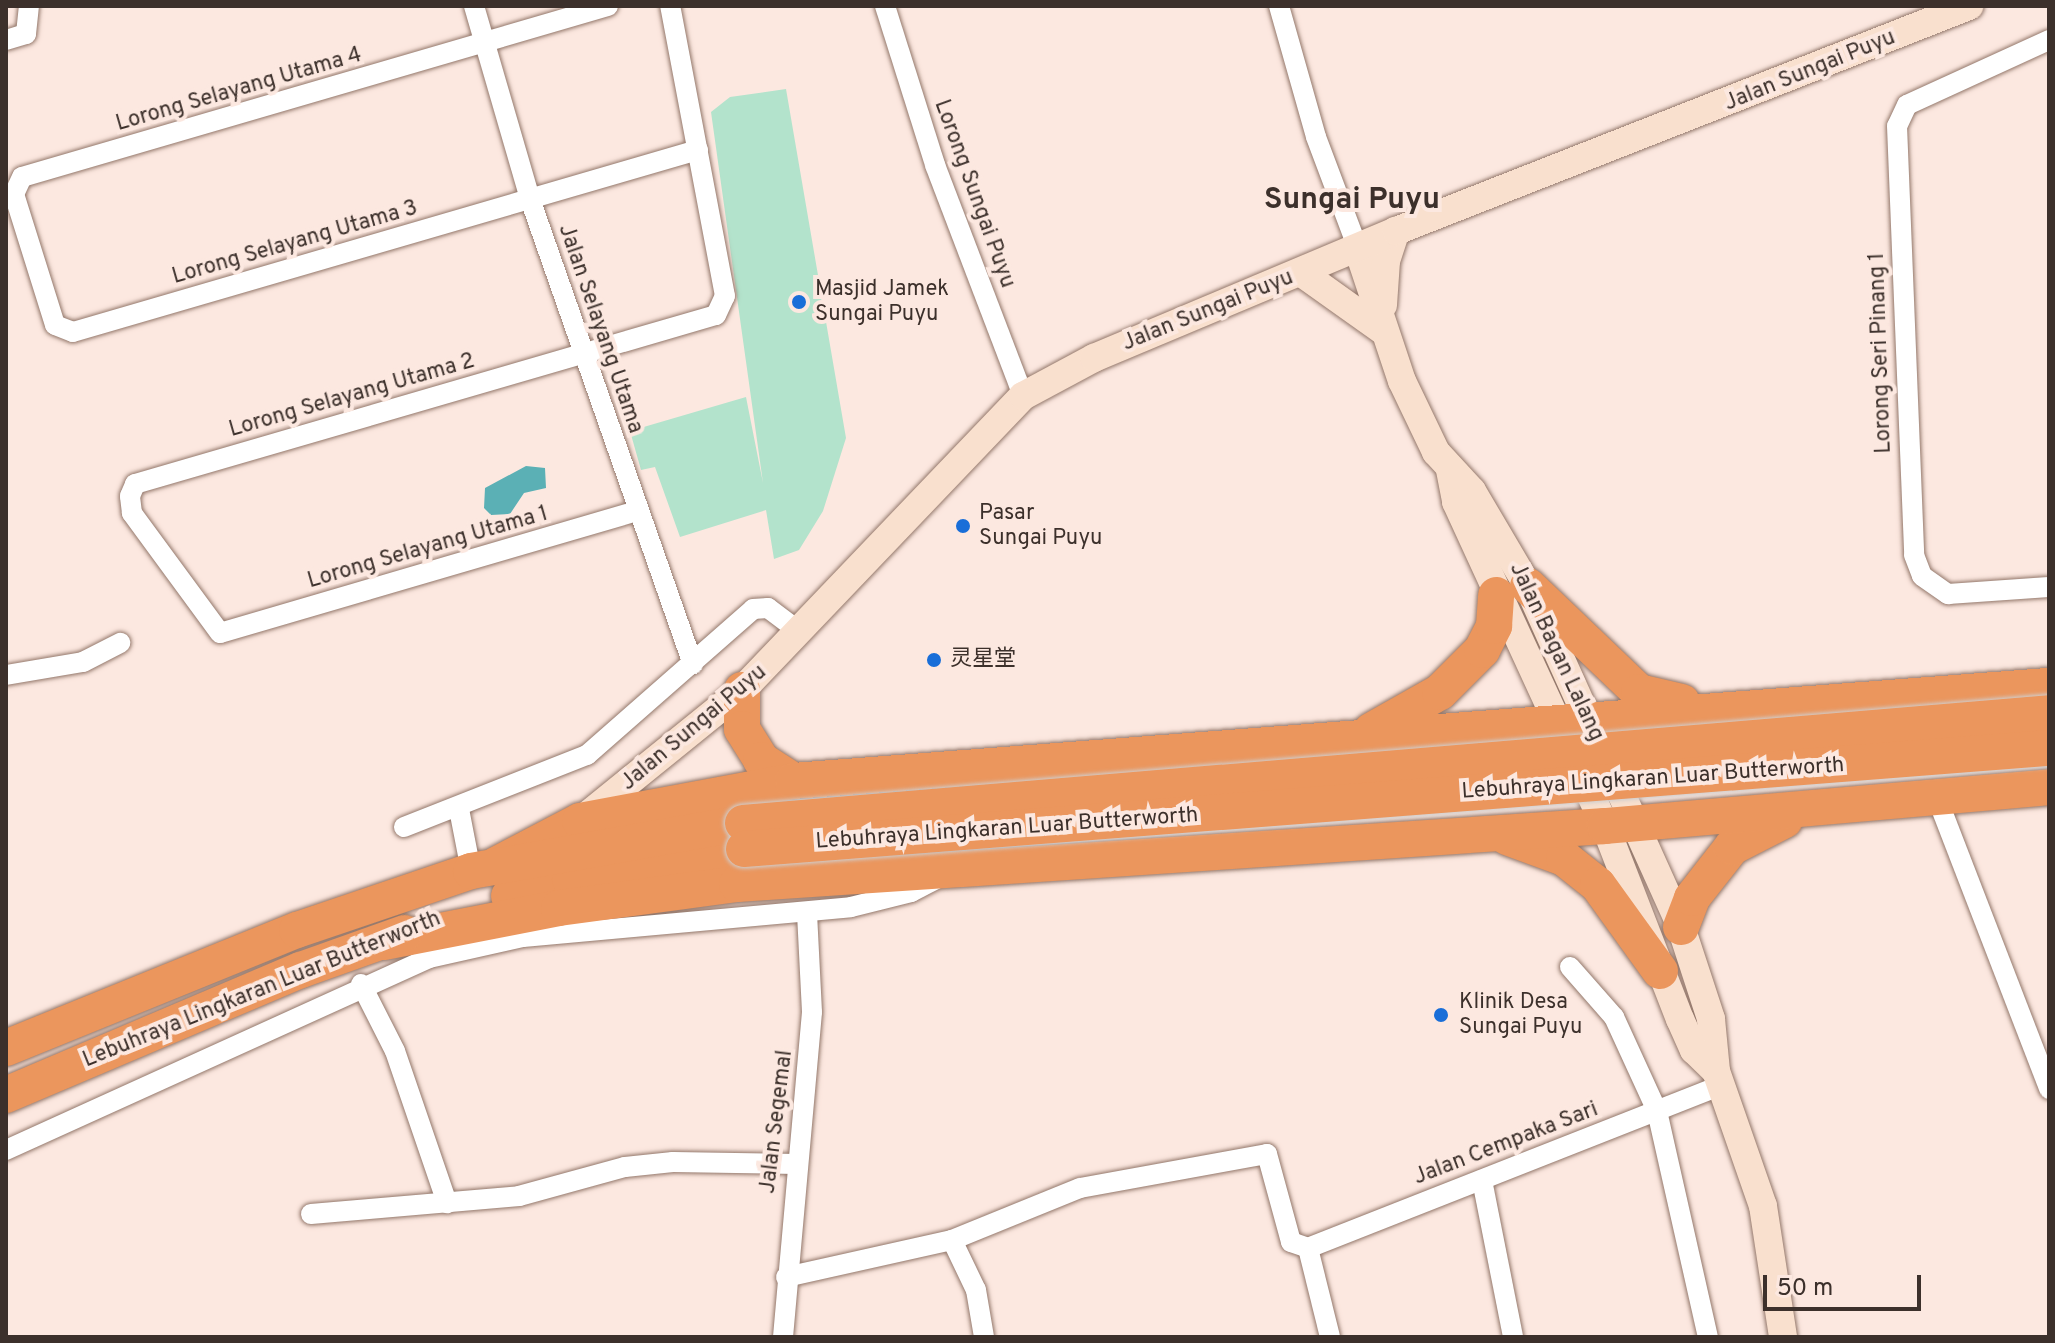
<!DOCTYPE html>
<html>
<head>
<meta charset="utf-8">
<style>
	body { margin:0 }
	#map { position:relative; width:2055px; height:1343px; overflow:hidden; background:#fce8e0; font-family:Overpass,"Noto Sans SC",sans-serif }
	div>[style] { position:absolute }
	.green>* { inset:0; background:#b3e3cc }
	.water>* { inset:0; background:#5bb0b5 }
	.roads { filter:drop-shadow(0 0 2px #93776a) drop-shadow(0 0 2px #93776a) }
	.street>* { height:20px; margin:-10px; padding:0 10px; transform-origin:10px; border-radius:10px; background:#fff }
	.secondary>* { height:28px; margin:-14px; padding:0 14px; transform-origin:14px; border-radius:14px; background:#f9e0ce }
	.highway>* { height:36px; margin:-18px; padding:0 18px; transform-origin:18px; border-radius:18px; background:#eb965d }
	.bridges { filter:drop-shadow(0 0 2px #d0cdcc) drop-shadow(0 0 2px #d0cdcc) }
	.highway-bridge>* { height:36px; margin:-18px; padding:0 18px; transform-origin:18px; border-radius:18px; background:#eb965d }
	.dots>* { width:22px; height:22px; translate:-50% -50%; box-sizing:border-box; border:4px solid #fce8e0; border-radius:50% }
	span { translate:-50% -50%; white-space:nowrap; text-align:center; line-height:1.15; -webkit-text-stroke:8px #fce8e0; paint-order:stroke }
	.street-label { font-size:22px; color:#3c302b }
	.poi-label { font-size:22px; color:#3c302b }
	.left { translate:0 -50%; text-align:left }
	.district-label { font-size:30px; color:#3c302b; font-weight:700 }
	.frame { position:absolute; inset:0; border:8px solid #3c302b; pointer-events:none }
	.scale { position:absolute; left:1763px; top:1275px; width:158px; height:36px; box-sizing:border-box; border:4px solid #3c302b; border-top:0; padding-left:10px; font-size:24px; line-height:28px; white-space:nowrap; color:#3c302b; -webkit-text-stroke:6px #fce8e0; paint-order:stroke }
</style>
</head>
<body>
<div id="map">
	<div class="green">
		<div style="clip-path:polygon(786px 89px,846px 438px,823px 511px,799px 550px,774px 559px,766px 510px,680px 537px,655px 467px,641px 470px,630px 431px,746px 397px,763px 483px,711px 112px,730px 97px)"></div>
	</div>
	<div class="water">
		<div style="clip-path:polygon(526px 466px,545px 468px,546px 488px,524px 493px,510px 514px,491px 515px,484px 508px,485px 488px)"></div>
	</div>
	<div class="roads">
		<div class="street">
			<div style="left:474px;top:6px;width:201px;rotate:73.8deg"></div>
			<div style="left:530px;top:199px;width:493px;rotate:70.7deg"></div>
			<div style="left:608px;top:6px;width:610px;rotate:163.73deg"></div>
			<div style="left:22px;top:177px;width:19px;rotate:115deg"></div>
			<div style="left:14px;top:194px;width:137px;rotate:72.6deg"></div>
			<div style="left:55px;top:325px;width:19px;rotate:21deg"></div>
			<div style="left:73px;top:332px;width:651px;rotate:-16.24deg"></div>
			<div style="left:885px;top:6px;width:167px;rotate:72.5deg"></div>
			<div style="left:935px;top:165px;width:247px;rotate:69.1deg"></div>
			<div style="left:1279px;top:6px;width:136px;rotate:74.2deg"></div>
			<div style="left:1316px;top:137px;width:120px;rotate:69.4deg"></div>
			<div style="left:6px;top:40px;width:21px;rotate:-17deg"></div>
			<div style="left:26px;top:34px;width:28px;rotate:-84deg"></div>
			<div style="left:2049px;top:40px;width:156px;rotate:155.4deg"></div>
			<div style="left:1907px;top:105px;width:23px;rotate:115deg"></div>
			<div style="left:1897px;top:126px;width:429px;rotate:87.7deg"></div>
			<div style="left:1914px;top:555px;width:22px;rotate:69deg"></div>
			<div style="left:1922px;top:576px;width:32px;rotate:35deg"></div>
			<div style="left:1948px;top:594px;width:101px;rotate:-4deg"></div>
			<div style="left:637px;top:511px;width:434px;rotate:163.7deg"></div>
			<div style="left:220px;top:633px;width:149px;rotate:-126.3deg"></div>
			<div style="left:132px;top:513px;width:17px;rotate:-97deg"></div>
			<div style="left:130px;top:496px;width:13px;rotate:-67deg"></div>
			<div style="left:135px;top:484px;width:605px;rotate:-16.22deg"></div>
			<div style="left:716px;top:315px;width:21px;rotate:-65deg"></div>
			<div style="left:725px;top:296px;width:295px;rotate:-100.7deg"></div>
			<div style="left:6px;top:675px;width:78px;rotate:-9.6deg"></div>
			<div style="left:83px;top:662px;width:42px;rotate:-27.2deg"></div>
			<div style="left:1937px;top:798px;width:312px;rotate:68.9deg"></div>
			<div style="left:459px;top:809px;width:63px;rotate:79deg"></div>
			<div style="left:404px;top:827px;width:197px;rotate:-21.5deg"></div>
			<div style="left:587px;top:755px;width:221px;rotate:-41.3deg"></div>
			<div style="left:753px;top:609px;width:15px;rotate:-4deg"></div>
			<div style="left:768px;top:608px;width:39px;rotate:37deg"></div>
			<div style="left:1570px;top:967px;width:67px;rotate:48.7deg"></div>
			<div style="left:1614px;top:1017px;width:103px;rotate:65.4deg"></div>
			<div style="left:1657px;top:1111px;width:232px;rotate:77.3deg"></div>
			<div style="left:361px;top:984px;width:75px;rotate:63.1deg"></div>
			<div style="left:395px;top:1051px;width:161px;rotate:71.1deg"></div>
			<div style="left:6px;top:1150px;width:465px;rotate:-24.4deg"></div>
			<div style="left:429px;top:958px;width:96px;rotate:-12.6deg"></div>
			<div style="left:523px;top:937px;width:329px;rotate:-5.2deg"></div>
			<div style="left:851px;top:907px;width:62px;rotate:-14deg"></div>
			<div style="left:911px;top:892px;width:31px;rotate:-27deg"></div>
			<div style="left:1482px;top:1180px;width:160px;rotate:78.8deg"></div>
			<div style="left:311px;top:1214px;width:209px;rotate:-4.9deg"></div>
			<div style="left:519px;top:1196px;width:110px;rotate:-15.3deg"></div>
			<div style="left:625px;top:1167px;width:48px;rotate:-5.9deg"></div>
			<div style="left:673px;top:1162px;width:125px;rotate:0.9deg"></div>
			<div style="left:952px;top:1240px;width:55px;rotate:64.4deg"></div>
			<div style="left:976px;top:1290px;width:48px;rotate:80.3deg"></div>
			<div style="left:1308px;top:1248px;width:92px;rotate:76.1deg"></div>
			<div style="left:786px;top:1277px;width:170px;rotate:-12.6deg"></div>
			<div style="left:952px;top:1240px;width:138px;rotate:-22.1deg"></div>
			<div style="left:1080px;top:1188px;width:190px;rotate:-10.3deg"></div>
			<div style="left:1267px;top:1154px;width:91px;rotate:74.7deg"></div>
			<div style="left:1291px;top:1242px;width:18px;rotate:19deg"></div>
			<div style="left:1308px;top:1248px;width:445px;rotate:-21.5deg"></div>
			<div style="left:783px;top:1337px;width:326px;rotate:-84.9deg"></div>
			<div style="left:812px;top:1012px;width:99px;rotate:-92.9deg"></div>
		</div>
		<div class="secondary">
			<div style="left:1358px;top:249px;width:139px;rotate:71.6deg"></div>
			<div style="left:1402px;top:381px;width:79px;rotate:64.4deg"></div>
			<div style="left:1436px;top:452px;width:53px;rotate:47.3deg"></div>
			<div style="left:1472px;top:491px;width:110px;rotate:59.5deg"></div>
			<div style="left:1528px;top:586px;width:374px;rotate:65.8deg"></div>
			<div style="left:1681px;top:927px;width:97px;rotate:71.9deg"></div>
			<div style="left:1711px;top:1019px;width:52px;rotate:84.5deg"></div>
			<div style="left:1716px;top:1071px;width:143px;rotate:70.8deg"></div>
			<div style="left:1763px;top:1206px;width:133px;rotate:81.3deg"></div>
			<div style="left:1302px;top:273px;width:98px;rotate:35.5deg"></div>
			<div style="left:1383px;top:305px;width:44px;rotate:-86.1deg"></div>
			<div style="left:1386px;top:261px;width:32px;rotate:-72deg"></div>
			<div style="left:1450px;top:470px;width:33px;rotate:79deg"></div>
			<div style="left:1456px;top:502px;width:357px;rotate:65.3deg"></div>
			<div style="left:1605px;top:826px;width:207px;rotate:68.8deg"></div>
			<div style="left:1680px;top:1019px;width:34px;rotate:66deg"></div>
			<div style="left:1694px;top:1050px;width:30px;rotate:44deg"></div>
			<div style="left:584px;top:818px;width:203px;rotate:-39deg"></div>
			<div style="left:742px;top:690px;width:407px;rotate:-46.3deg"></div>
			<div style="left:1023px;top:396px;width:81px;rotate:-28.2deg"></div>
			<div style="left:1094px;top:358px;width:328px;rotate:-22.8deg"></div>
			<div style="left:1396px;top:231px;width:616px;rotate:-21.44deg"></div>
		</div>
		<div class="highway">
			<div style="left:1528px;top:586px;width:153px;rotate:43.7deg"></div>
			<div style="left:1639px;top:692px;width:44px;rotate:13.1deg"></div>
			<div style="left:742px;top:690px;width:39px;rotate:90deg"></div>
			<div style="left:742px;top:729px;width:36px;rotate:58deg"></div>
			<div style="left:761px;top:760px;width:38px;rotate:33deg"></div>
			<div style="left:1371px;top:731px;width:79px;rotate:-29.5deg"></div>
			<div style="left:1440px;top:692px;width:59px;rotate:-45deg"></div>
			<div style="left:1482px;top:650px;width:27px;rotate:-63deg"></div>
			<div style="left:1494px;top:626px;width:31px;rotate:-86deg"></div>
			<div style="left:1507px;top:837px;width:61px;rotate:20.2deg"></div>
			<div style="left:1564px;top:858px;width:43px;rotate:38.5deg"></div>
			<div style="left:1598px;top:885px;width:106px;rotate:54.2deg"></div>
			<div style="left:496px;top:865px;width:95px;rotate:-27.6deg"></div>
			<div style="left:580px;top:821px;width:217px;rotate:-10.6deg"></div>
			<div style="left:793px;top:781px;width:1260px;rotate:-4.33deg"></div>
			<div style="left:509px;top:896px;width:63px;rotate:-15.6deg"></div>
			<div style="left:570px;top:879px;width:177px;rotate:-9.8deg"></div>
			<div style="left:1681px;top:927px;width:31px;rotate:-69deg"></div>
			<div style="left:1692px;top:898px;width:65px;rotate:-51.9deg"></div>
			<div style="left:1732px;top:847px;width:59px;rotate:-27deg"></div>
			<div style="left:384px;top:942px;width:178px;rotate:-11deg"></div>
			<div style="left:559px;top:908px;width:180px;rotate:-7.7deg"></div>
			<div style="left:737px;top:884px;width:870px;rotate:-3.82deg"></div>
			<div style="left:1605px;top:826px;width:446px;rotate:-5deg"></div>
			<div style="left:6px;top:1048px;width:314px;rotate:-22.1deg"></div>
			<div style="left:297px;top:930px;width:184px;rotate:-18.7deg"></div>
			<div style="left:471px;top:871px;width:276px;rotate:-10deg"></div>
			<div style="left:6px;top:1095px;width:320px;rotate:-23deg"></div>
			<div style="left:301px;top:970px;width:110px;rotate:-19.6deg"></div>
		</div>
	</div>
	<div class="bridges">
		<div class="highway-bridge">
			<div style="left:743px;top:823px;width:1311px;rotate:-4.81deg"></div>
			<div style="left:744px;top:849px;width:1309px;rotate:-4.43deg"></div>
		</div>
	</div>
	<div class="dots">
		<div style="left:799px;top:302px;background:#196ed8"></div>
		<div style="left:963px;top:526px;background:#196ed8"></div>
		<div style="left:934px;top:660px;background:#196ed8"></div>
		<div style="left:1441px;top:1015px;background:#196ed8"></div>
	</div>
	<div class="street-label">
		<span style="left:1810px;top:71px;rotate:-22deg">Jalan Sungai Puyu</span>
		<span style="left:239px;top:90px;rotate:-16deg">Lorong Selayang Utama 4</span>
		<span style="left:974px;top:194px;rotate:70deg">Lorong Sungai Puyu</span>
		<span style="left:295px;top:243px;rotate:-16deg">Lorong Selayang Utama 3</span>
		<span style="left:1208px;top:311px;rotate:-22deg">Jalan Sungai Puyu</span>
		<span style="left:600px;top:329px;rotate:71deg">Jalan Selayang Utama</span>
		<span style="left:1881px;top:353px;rotate:-92deg">Lorong Seri Pinang 1</span>
		<span style="left:352px;top:396px;rotate:-16deg">Lorong Selayang Utama 2</span>
		<span style="left:428px;top:548px;rotate:-16deg">Lorong Selayang Utama 1</span>
		<span style="left:1556px;top:652px;rotate:65deg">Jalan Bagan Lalang</span>
		<span style="left:694px;top:728px;rotate:-40deg">Jalan Sungai Puyu</span>
		<span style="left:1653px;top:779px;rotate:-4deg">Lebuhraya Lingkaran Luar Butterworth</span>
		<span style="left:1007px;top:829px;rotate:-4deg">Lebuhraya Lingkaran Luar Butterworth</span>
		<span style="left:262px;top:990px;rotate:-22deg">Lebuhraya Lingkaran Luar Butterworth</span>
		<span style="left:777px;top:1122px;rotate:-83deg">Jalan Segemal</span>
		<span style="left:1506px;top:1144px;rotate:-21deg">Jalan Cempaka Sari</span>
	</div>
	<div class="poi-label">
		<span class="left" style="left:815px;top:302px">Masjid Jamek<br>Sungai Puyu</span>
		<span class="left" style="left:979px;top:526px">Pasar<br>Sungai Puyu</span>
		<span class="left" style="left:950px;top:660px">灵星堂</span>
		<span class="left" style="left:1459px;top:1015px">Klinik Desa<br>Sungai Puyu</span>
	</div>
	<div class="district-label">
		<span style="left:1352px;top:201px">Sungai Puyu</span>
	</div>
	<div class="frame"></div>
	<div class="scale">50 m</div>
</div>
</body>
</html>
